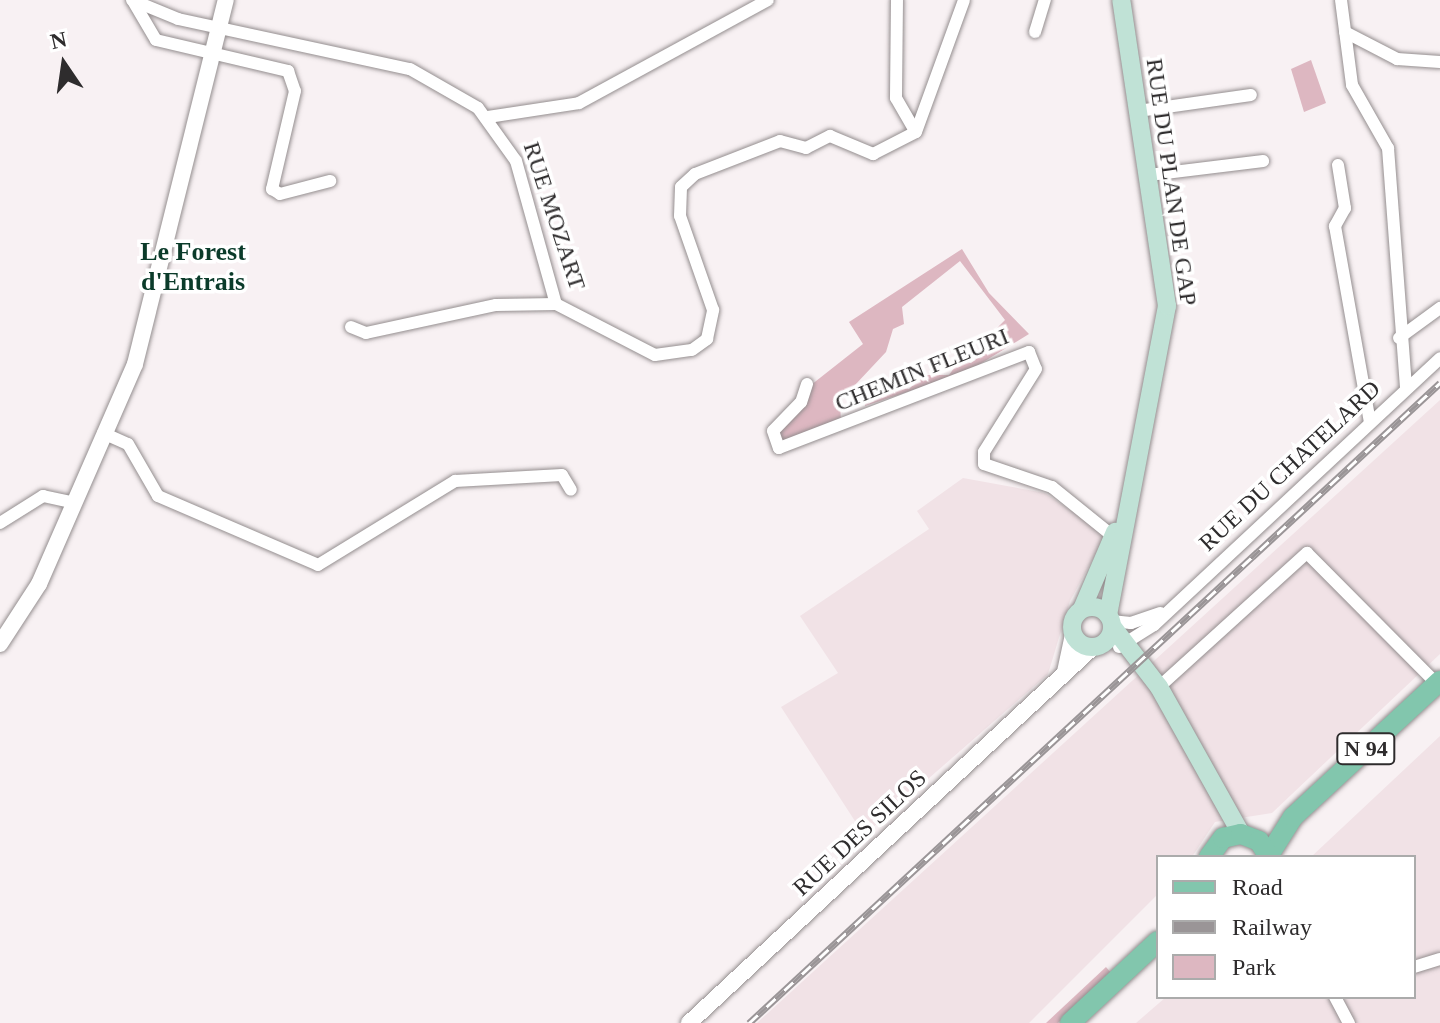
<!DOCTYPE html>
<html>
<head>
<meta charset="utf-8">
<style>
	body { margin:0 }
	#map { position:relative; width:1440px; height:1023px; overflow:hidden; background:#f8f1f3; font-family:Georgia,serif }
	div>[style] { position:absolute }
	.built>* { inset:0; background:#f1e2e6 }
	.green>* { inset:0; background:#ddb7c1 }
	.roads { filter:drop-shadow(0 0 2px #948e8f) drop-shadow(0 0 2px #948e8f) }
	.minor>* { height:12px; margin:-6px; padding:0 6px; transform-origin:6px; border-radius:6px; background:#fff }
	.tertiary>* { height:16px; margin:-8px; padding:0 8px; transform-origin:8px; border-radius:8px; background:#fff }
	.secondary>* { height:18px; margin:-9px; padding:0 9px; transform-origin:9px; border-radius:9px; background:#c0e2d6 }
	.secondary>.ring { margin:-9px; padding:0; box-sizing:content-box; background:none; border:18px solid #c0e2d6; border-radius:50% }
	.primary>* { height:20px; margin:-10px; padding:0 10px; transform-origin:10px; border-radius:10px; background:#82c6ad }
	.rail>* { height:7px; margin-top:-3.5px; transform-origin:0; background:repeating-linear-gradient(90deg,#fff 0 12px,#9a9597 0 24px); box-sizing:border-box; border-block:2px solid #9a9597 }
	span { translate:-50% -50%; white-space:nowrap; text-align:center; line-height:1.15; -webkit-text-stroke:7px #fff; paint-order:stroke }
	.shield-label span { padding:2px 6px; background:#fff; border:2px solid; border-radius:6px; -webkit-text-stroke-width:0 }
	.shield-label { font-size:22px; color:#2e2c2d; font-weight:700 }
	.street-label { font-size:24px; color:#2e2c2d }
	.neighbourhood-label { font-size:26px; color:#0b3b2a; font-weight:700 }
	.legend { position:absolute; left:1156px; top:855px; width:260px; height:144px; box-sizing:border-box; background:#fff; border:2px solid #ababab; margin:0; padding:10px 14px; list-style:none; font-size:24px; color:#2e2c2d }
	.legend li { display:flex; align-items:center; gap:16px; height:40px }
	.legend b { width:40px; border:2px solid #ababab }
	.north { position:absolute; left:24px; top:24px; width:80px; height:80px; -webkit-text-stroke:6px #fff; paint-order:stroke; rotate:347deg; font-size:22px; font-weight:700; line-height:32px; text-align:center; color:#2e2c2d }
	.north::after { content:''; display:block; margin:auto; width:28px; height:36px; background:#2e2c2d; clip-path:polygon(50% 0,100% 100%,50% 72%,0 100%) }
</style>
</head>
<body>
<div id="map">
	<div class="built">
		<div style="clip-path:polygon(1440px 400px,1440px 654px,1272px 813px,1215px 822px,1192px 857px,1158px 857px,1158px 894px,1029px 1023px,757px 1023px)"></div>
		<div style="clip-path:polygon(963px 478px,1045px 493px,1106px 535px,1070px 601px,1048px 674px,864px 835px,781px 707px,838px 673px,800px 616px,929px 529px,917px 511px)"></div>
		<div style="clip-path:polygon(1440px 736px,1440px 1023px,1136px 1023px,1166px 997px,1414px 997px,1414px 857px,1311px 857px)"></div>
	</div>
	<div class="green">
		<div style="clip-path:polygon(1311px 60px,1326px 103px,1304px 112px,1291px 69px)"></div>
		<div style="clip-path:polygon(962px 249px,989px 293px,1029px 334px,967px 372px,865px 406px,865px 397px,885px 386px,909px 389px,923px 375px,949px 375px,960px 360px,971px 363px,996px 344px,990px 335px,1005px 320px,960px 261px,902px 307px,904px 324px,893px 329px,886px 352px,840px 401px,841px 423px,780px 444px,779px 432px,811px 385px,863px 344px,849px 322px)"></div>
		<div style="clip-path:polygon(1106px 967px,1111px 973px,1058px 1023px,1046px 1023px)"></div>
	</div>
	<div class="roads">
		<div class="minor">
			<div style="left:132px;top:0;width:50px;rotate:22.4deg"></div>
			<div style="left:178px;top:19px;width:237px;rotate:12.2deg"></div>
			<div style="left:410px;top:69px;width:78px;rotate:29.8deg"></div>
			<div style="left:478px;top:108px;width:65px;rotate:54.4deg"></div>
			<div style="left:516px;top:161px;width:148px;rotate:74.4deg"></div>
			<div style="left:897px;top:0;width:98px;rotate:90.6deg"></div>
			<div style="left:896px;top:98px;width:39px;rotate:60deg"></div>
			<div style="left:1341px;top:0;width:86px;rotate:82.6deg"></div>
			<div style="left:1352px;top:85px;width:73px;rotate:60.3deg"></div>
			<div style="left:1388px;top:148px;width:241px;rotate:85.7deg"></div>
			<div style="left:133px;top:1px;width:45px;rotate:59.5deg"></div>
			<div style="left:156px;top:40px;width:136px;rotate:13.2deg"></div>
			<div style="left:288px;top:71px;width:21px;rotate:71deg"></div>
			<div style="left:295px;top:91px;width:101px;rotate:103.2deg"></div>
			<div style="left:272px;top:189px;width:9px;rotate:32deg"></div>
			<div style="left:280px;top:194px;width:52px;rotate:-14.6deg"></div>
			<div style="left:1035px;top:32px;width:34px;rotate:-73deg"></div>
			<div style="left:1345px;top:32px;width:59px;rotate:27.4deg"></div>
			<div style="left:1397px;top:59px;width:43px;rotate:4deg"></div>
			<div style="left:1138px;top:111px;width:114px;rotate:-8.1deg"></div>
			<div style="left:488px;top:117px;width:92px;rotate:-8.7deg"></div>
			<div style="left:579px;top:103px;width:215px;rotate:-28.6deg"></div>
			<div style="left:916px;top:132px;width:140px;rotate:-70deg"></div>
			<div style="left:1338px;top:165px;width:44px;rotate:80.8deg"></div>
			<div style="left:1345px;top:208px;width:21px;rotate:119deg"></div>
			<div style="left:1335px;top:226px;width:199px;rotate:79.9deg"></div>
			<div style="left:1149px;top:175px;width:115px;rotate:-7deg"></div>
			<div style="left:351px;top:327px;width:16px;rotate:22deg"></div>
			<div style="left:366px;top:333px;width:133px;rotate:-12.2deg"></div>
			<div style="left:496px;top:305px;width:60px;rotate:-1deg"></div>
			<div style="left:556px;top:304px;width:111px;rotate:27.3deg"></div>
			<div style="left:655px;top:355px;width:37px;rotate:-8deg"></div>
			<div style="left:692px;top:350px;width:19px;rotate:-36deg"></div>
			<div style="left:707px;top:339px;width:30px;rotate:-78deg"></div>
			<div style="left:713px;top:310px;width:100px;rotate:-109.3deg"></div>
			<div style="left:680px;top:216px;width:29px;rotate:-88deg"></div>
			<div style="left:681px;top:187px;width:19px;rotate:-43deg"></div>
			<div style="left:695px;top:174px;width:91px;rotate:-21.2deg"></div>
			<div style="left:780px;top:141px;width:27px;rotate:15deg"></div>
			<div style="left:806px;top:148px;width:27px;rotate:-27deg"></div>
			<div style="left:830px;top:136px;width:47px;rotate:22.7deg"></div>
			<div style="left:873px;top:154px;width:48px;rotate:-27.1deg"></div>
			<div style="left:1399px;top:338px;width:51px;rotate:-36.2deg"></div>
			<div style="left:807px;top:384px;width:19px;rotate:108deg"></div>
			<div style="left:801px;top:402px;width:40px;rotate:134deg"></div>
			<div style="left:773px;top:431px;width:18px;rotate:71deg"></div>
			<div style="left:779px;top:448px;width:268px;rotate:-21deg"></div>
			<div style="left:1029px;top:352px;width:18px;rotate:68deg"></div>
			<div style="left:1036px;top:369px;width:98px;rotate:122.1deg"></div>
			<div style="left:984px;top:452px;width:12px;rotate:90deg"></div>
			<div style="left:984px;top:464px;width:72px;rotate:18.7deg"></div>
			<div style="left:1052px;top:487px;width:80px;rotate:38.9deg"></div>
			<div style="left:103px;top:433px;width:27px;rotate:24deg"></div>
			<div style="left:128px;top:444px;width:60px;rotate:60deg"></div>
			<div style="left:158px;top:496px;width:174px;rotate:23.3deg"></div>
			<div style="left:318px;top:565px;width:161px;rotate:-31.5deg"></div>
			<div style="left:455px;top:481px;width:107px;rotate:-3.2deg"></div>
			<div style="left:562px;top:475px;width:17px;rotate:59deg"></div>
			<div style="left:0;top:523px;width:51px;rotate:-32.1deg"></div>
			<div style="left:43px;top:496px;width:29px;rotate:12deg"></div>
			<div style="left:1111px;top:621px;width:20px;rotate:6deg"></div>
			<div style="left:1131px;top:623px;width:31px;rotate:-19deg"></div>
			<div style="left:1119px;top:647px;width:41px;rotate:-32.2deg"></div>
			<div style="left:1154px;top:625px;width:391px;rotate:-43deg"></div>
			<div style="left:1159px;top:687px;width:200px;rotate:-42.2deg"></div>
			<div style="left:1307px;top:553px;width:185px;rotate:45.2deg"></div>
			<div style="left:1414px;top:967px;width:27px;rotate:-17deg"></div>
			<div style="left:1335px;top:997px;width:30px;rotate:62deg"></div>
		</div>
		<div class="tertiary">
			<div style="left:0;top:644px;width:72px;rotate:-57deg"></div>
			<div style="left:39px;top:584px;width:240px;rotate:-66.4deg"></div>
			<div style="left:135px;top:364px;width:375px;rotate:-76deg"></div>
			<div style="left:1065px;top:672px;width:38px;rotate:-78deg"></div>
			<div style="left:689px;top:1023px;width:552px;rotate:-42.94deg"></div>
		</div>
		<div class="secondary">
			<div class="ring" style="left:1072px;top:607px;width:22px;height:22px"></div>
			<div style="left:1082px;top:609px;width:84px;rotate:-66.8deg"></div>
			<div style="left:1108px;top:615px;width:315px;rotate:-79.2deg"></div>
			<div style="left:1167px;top:306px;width:309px;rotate:-98.5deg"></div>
			<div style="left:1112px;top:626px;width:77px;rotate:52.4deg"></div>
			<div style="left:1159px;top:687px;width:168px;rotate:60.8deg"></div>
		</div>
		<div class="primary">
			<div style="left:1269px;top:855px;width:45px;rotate:-57.7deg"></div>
			<div style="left:1293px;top:817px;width:200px;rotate:-42.8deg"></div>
			<div style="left:1209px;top:857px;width:24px;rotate:-54deg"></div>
			<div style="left:1223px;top:838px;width:18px;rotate:-13deg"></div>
			<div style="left:1241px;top:834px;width:19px;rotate:21deg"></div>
			<div style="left:1259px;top:841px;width:19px;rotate:58deg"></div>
			<div style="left:1070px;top:1023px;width:120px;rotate:-43deg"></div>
		</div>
	</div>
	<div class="rail">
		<div style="left:749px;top:1023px;width:942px;rotate:-42.81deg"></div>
	</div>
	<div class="shield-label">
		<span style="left:1366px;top:749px">N 94</span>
	</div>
	<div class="street-label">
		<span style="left:1171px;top:182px;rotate:82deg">RUE DU PLAN DE GAP</span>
		<span style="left:554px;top:216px;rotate:72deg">RUE MOZART</span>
		<span style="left:922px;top:370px;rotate:-22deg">CHEMIN FLEURI</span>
		<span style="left:1290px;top:466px;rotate:-43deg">RUE DU CHATELARD</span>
		<span style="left:860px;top:833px;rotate:-43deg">RUE DES SILOS</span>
	</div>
	<div class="neighbourhood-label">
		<span style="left:193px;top:267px">Le Forest<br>d'Entrais</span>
	</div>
	<ul class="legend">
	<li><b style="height:10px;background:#82c6ad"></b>Road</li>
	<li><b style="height:10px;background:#9a9597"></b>Railway</li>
	<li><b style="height:22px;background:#ddb7c1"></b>Park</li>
	</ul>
	<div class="north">N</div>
</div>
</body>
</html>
